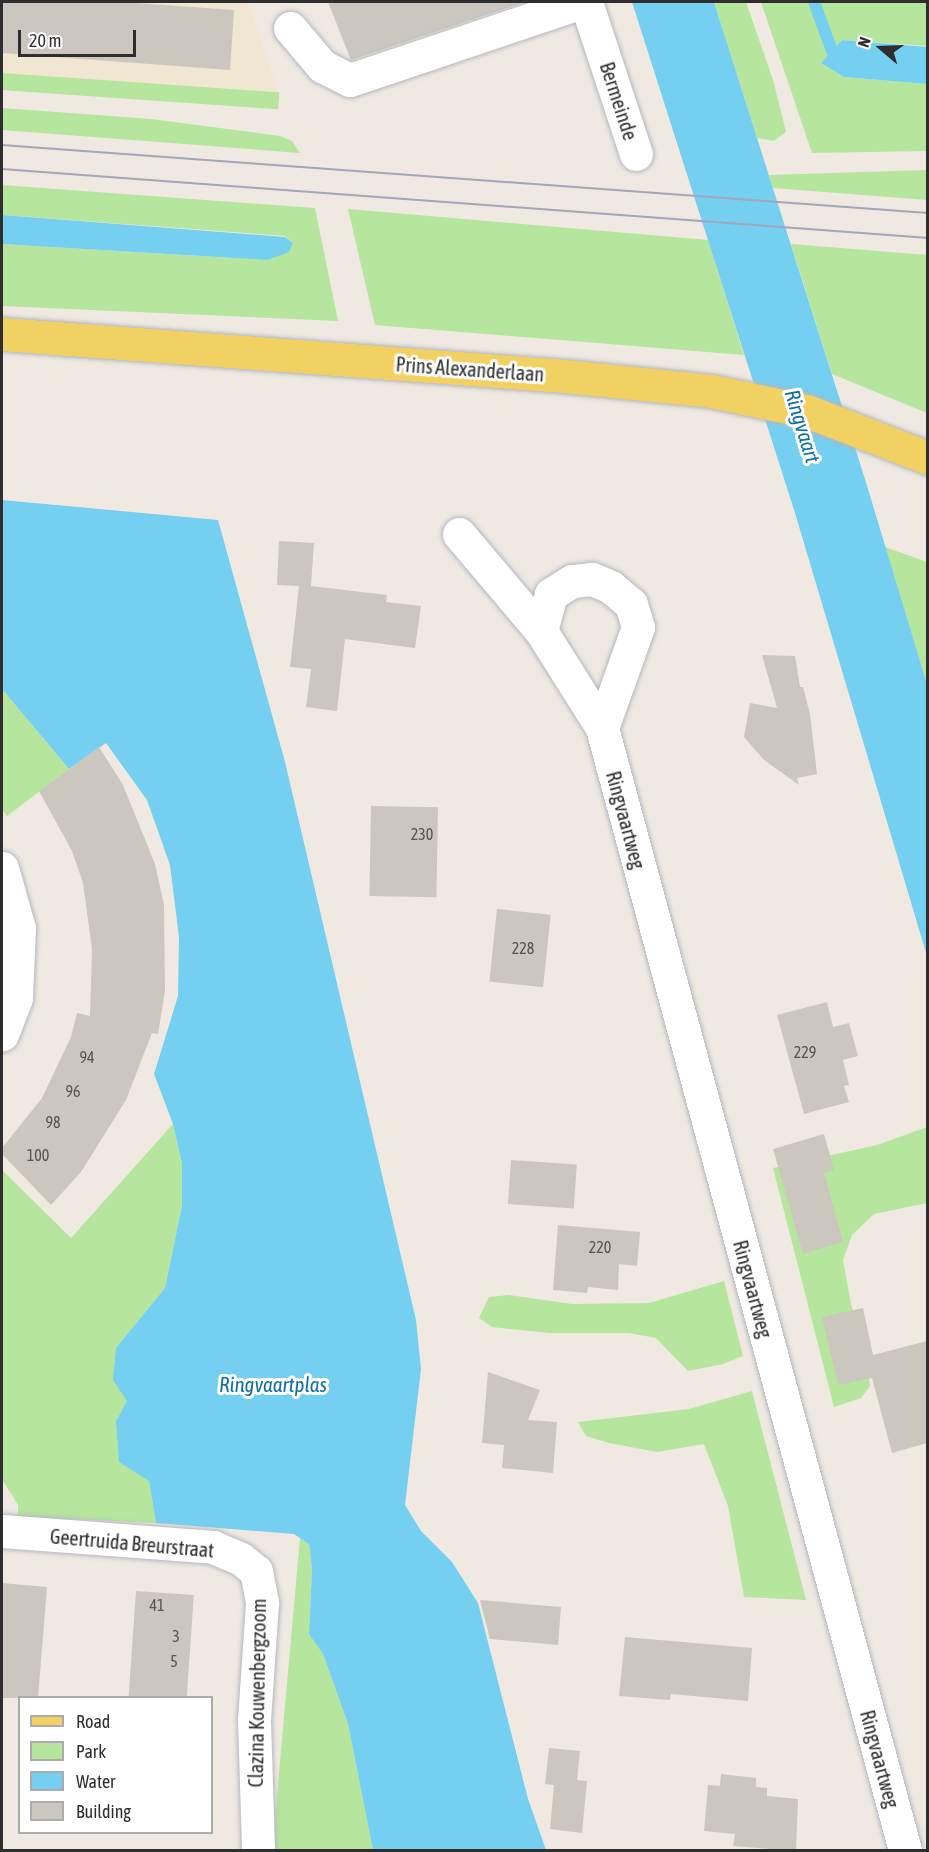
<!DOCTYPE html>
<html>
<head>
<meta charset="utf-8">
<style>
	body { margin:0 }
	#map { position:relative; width:929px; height:1852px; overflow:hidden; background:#efe9e1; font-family:"Asap Condensed",sans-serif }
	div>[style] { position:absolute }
	.education>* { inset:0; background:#f0e6d1 }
	.green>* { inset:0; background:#b6e59e; transform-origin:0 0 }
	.water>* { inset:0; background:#75cff0 }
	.stream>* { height:12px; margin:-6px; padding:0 6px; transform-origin:6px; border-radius:6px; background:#75cff0 }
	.building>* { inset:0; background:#cbc7bf; transform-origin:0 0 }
	.roads { filter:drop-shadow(0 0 2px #b4b7c1) drop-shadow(0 0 2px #b4b7c1) }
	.minor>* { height:33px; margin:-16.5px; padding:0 16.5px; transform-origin:16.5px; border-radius:16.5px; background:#fff }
	.major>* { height:33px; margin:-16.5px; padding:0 16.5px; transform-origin:16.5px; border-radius:16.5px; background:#f2d163 }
	.tram>* { height:1.5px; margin:-0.75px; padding:0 0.75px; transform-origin:0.75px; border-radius:0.75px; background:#a3a6b8 }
	span { translate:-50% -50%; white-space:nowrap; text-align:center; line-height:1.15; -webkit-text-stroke:6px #fff; paint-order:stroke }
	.number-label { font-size:16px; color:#555452 }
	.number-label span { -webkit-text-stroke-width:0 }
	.street-label { font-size:20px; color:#2e2e2e }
	.water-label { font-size:21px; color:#0d6fa3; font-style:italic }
	.frame { position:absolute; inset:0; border:3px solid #2e2e2e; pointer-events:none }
	.legend { position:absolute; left:18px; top:1696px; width:195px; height:138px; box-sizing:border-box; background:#fff; border:2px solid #ababab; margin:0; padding:8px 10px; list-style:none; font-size:18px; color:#2e2e2e }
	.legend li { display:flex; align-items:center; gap:12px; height:30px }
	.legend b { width:30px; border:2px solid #ababab }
	.north { position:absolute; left:851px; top:18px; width:60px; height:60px; -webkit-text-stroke:4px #fff; paint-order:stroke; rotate:289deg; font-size:16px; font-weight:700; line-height:24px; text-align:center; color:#2e2e2e }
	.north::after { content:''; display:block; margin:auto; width:21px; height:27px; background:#2e2e2e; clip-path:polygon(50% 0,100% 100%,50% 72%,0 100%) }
	.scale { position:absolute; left:18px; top:30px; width:118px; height:27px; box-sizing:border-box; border:3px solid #2e2e2e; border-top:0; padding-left:8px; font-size:18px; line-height:21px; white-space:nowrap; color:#2e2e2e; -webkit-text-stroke:4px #fff; paint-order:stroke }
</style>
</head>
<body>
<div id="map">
	<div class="education">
		<div style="clip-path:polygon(2px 2px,248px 2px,279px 94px,2px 73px)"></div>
	</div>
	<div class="green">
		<div style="clip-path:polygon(714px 2px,746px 2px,773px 80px,786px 132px,774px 141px,757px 138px)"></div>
		<div style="clip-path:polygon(761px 2px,927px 2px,927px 46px,842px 40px,821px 63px,844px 77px,927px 84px,927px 151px,812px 153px)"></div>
		<div style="left:2px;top:73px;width:278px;height:17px;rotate:4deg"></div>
		<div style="clip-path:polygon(2px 108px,151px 119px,280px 136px,292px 141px,300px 153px,2px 130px)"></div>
		<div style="clip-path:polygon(927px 170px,927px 200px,773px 188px,769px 175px)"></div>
		<div style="clip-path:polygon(2px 185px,315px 208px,338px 321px,2px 306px,2px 244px,267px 260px,293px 243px,285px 236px,2px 215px)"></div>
		<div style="clip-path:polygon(348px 209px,708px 240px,744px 355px,375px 325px)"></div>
		<div style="clip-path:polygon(791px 244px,927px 255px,927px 413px,832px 374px)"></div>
		<div style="clip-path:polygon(885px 547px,927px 562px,927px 684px)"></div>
		<div style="clip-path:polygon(2px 689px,69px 769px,7px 816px,2px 810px)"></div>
		<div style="clip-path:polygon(173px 1124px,182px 1164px,182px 1206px,165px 1288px,117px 1347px,127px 1401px,116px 1421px,149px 1481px,156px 1523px,18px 1517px,18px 1505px,2px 1479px,2px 1170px,71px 1238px)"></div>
		<div style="clip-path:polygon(927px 1127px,927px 1203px,874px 1214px,852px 1235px,843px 1260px,851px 1304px,866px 1352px,870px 1386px,861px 1398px,834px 1407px,773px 1168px,877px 1145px)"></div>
		<div style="clip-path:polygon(724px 1281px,743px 1356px,723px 1364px,688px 1371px,656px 1338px,629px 1333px,549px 1333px,492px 1327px,479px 1318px,489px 1297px,509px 1295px,572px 1304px,649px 1303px)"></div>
		<div style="clip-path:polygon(752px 1391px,806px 1600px,744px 1597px,728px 1506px,704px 1444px,657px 1452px,609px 1443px,586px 1436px,578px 1422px,689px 1409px)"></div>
		<div style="clip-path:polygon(300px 1538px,309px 1544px,312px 1569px,309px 1634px,323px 1654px,348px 1724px,373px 1850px,276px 1850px,273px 1840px)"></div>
	</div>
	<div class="water">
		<div style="clip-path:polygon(632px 2px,714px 2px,864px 476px,927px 684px,927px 956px,795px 513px)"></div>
		<div style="clip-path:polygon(842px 40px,927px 47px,927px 84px,844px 77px,821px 63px)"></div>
		<div style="clip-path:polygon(2px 215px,285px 237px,293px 243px,289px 252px,267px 260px,2px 244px)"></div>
		<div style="clip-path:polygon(2px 500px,218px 520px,285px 762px,416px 1320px,421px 1369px,405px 1505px,421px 1531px,452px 1562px,478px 1603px,528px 1799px,546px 1850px,373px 1850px,348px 1724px,323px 1654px,309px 1634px,312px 1569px,309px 1544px,294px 1534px,156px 1523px,149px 1481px,119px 1462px,116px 1421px,127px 1401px,113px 1380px,116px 1348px,165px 1288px,182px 1206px,182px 1164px,173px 1124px,154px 1074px,178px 996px,179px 937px,170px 865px,147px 800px,106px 743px,69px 769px,2px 689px)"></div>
	</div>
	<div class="stream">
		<div style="left:814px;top:2px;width:52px;rotate:69.8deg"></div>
	</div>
	<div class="building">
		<div style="clip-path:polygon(2px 2px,122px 2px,234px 10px,230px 70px,2px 53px)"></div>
		<div style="clip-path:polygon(328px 2px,525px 2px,351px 60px)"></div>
		<div style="clip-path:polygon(279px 541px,314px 543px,311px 586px,387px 595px,386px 602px,421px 606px,415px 648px,345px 639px,337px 711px,306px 707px,311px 669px,290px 667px,299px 586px,277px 585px)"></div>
		<div style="clip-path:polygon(762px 655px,795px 656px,800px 687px,803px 687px,810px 714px,817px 774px,797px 778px,799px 785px,764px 760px,744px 737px,750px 703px,777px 708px)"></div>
		<div style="clip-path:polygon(99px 747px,123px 785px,155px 864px,164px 905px,165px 991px,158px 1034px,152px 1033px,126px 1100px,81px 1172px,51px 1205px,2px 1154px,2px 1148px,42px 1098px,71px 1037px,77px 1013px,90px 1016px,92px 949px,83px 883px,72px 851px,39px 791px)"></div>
		<div style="left:371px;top:806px;width:67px;height:90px;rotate:1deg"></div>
		<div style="left:497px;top:909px;width:54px;height:73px;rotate:6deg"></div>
		<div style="clip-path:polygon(827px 1002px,833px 1027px,849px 1023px,858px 1056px,843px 1060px,849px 1085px,844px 1086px,849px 1102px,804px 1114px,777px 1015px)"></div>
		<div style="clip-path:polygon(824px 1134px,834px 1170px,824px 1173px,843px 1242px,803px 1254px,773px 1149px)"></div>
		<div style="left:511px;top:1160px;width:66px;height:44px;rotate:4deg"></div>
		<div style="clip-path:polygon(558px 1225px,640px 1232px,637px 1266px,619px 1264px,618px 1290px,588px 1287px,587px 1293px,553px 1290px)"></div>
		<div style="clip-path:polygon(863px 1308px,873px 1355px,927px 1341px,927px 1443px,892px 1453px,872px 1378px,838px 1385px,822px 1317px)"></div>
		<div style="clip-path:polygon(488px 1372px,540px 1390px,528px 1420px,557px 1422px,553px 1473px,502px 1468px,504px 1445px,482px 1443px)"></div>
		<div style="clip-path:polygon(2px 1583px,47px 1587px,38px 1698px,2px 1698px)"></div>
		<div style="left:136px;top:1591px;width:58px;height:107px;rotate:4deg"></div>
		<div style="clip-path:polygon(480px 1600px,561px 1607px,558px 1645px,490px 1639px)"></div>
		<div style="clip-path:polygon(625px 1637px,752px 1648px,748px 1701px,671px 1694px,670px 1700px,619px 1696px)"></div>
		<div style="clip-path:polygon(549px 1748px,580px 1751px,577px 1780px,587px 1781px,582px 1833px,550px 1829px,554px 1785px,545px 1784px)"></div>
		<div style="clip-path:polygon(721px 1774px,756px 1778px,756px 1787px,767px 1788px,767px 1796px,798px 1799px,796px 1851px,733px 1846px,735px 1834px,704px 1831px,708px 1785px,720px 1786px)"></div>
	</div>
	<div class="roads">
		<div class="minor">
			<div style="left:586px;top:2px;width:160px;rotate:71.8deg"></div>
			<div style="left:290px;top:28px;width:50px;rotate:49.9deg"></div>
			<div style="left:322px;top:66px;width:31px;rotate:27deg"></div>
			<div style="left:350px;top:80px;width:245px;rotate:-18.6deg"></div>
			<div style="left:459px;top:534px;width:127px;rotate:49.8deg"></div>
			<div style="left:602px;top:728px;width:107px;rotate:-70.4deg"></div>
			<div style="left:638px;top:627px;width:24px;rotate:-107deg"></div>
			<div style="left:631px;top:604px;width:26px;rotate:-140deg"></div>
			<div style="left:611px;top:587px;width:21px;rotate:-157deg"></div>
			<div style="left:592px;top:579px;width:20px;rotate:174deg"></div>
			<div style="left:572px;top:581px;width:25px;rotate:148deg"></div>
			<div style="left:551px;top:594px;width:38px;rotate:105deg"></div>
			<div style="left:541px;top:631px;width:115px;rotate:57.8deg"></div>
			<div style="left:602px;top:728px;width:1162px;rotate:74.89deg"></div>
			<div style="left:2px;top:868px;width:62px;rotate:74.2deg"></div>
			<div style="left:19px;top:928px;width:70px;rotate:92.5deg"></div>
			<div style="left:16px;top:998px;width:39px;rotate:111deg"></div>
			<div style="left:2px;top:1531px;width:212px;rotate:4.3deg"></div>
			<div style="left:213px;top:1547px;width:30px;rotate:23deg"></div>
			<div style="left:241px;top:1559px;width:19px;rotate:39deg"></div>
			<div style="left:256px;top:1571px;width:33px;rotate:79deg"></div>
			<div style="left:262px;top:1603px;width:117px;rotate:93.9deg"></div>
			<div style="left:254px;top:1720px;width:130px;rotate:88.2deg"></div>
		</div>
		<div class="major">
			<div style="left:2px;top:334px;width:564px;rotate:4.27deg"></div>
			<div style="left:564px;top:376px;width:148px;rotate:5.8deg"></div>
			<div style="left:711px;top:391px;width:98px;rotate:11.8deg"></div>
			<div style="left:807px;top:411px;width:130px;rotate:21.2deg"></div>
		</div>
	</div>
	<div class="tram">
		<div style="left:2px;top:145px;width:928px;rotate:4.2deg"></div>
		<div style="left:2px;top:169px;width:929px;rotate:4.26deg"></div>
	</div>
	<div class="number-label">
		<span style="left:422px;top:834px">230</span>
		<span style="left:523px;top:948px">228</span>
		<span style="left:805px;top:1052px">229</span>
		<span style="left:87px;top:1057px">94</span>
		<span style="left:73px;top:1091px">96</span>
		<span style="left:53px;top:1122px">98</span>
		<span style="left:38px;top:1155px">100</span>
		<span style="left:600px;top:1247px">220</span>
		<span style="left:157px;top:1605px">41</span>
		<span style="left:176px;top:1636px">3</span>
		<span style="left:174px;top:1661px">5</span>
	</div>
	<div class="street-label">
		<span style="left:619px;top:101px;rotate:72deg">Bermeinde</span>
		<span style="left:470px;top:369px;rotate:4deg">Prins Alexanderlaan</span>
		<span style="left:626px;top:820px;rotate:75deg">Ringvaartweg</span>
		<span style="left:753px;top:1289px;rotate:75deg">Ringvaartweg</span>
		<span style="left:132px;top:1543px;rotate:5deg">Geertruida Breurstraat</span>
		<span style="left:257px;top:1693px;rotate:-89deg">Clazina Kouwenbergzoom</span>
		<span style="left:880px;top:1759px;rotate:75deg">Ringvaartweg</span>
	</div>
	<div class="water-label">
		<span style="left:803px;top:426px;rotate:73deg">Ringvaart</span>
		<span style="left:273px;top:1384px">Ringvaartplas</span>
	</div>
	<div class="frame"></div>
	<ul class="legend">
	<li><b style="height:8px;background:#f2d163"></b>Road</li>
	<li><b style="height:16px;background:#b6e59e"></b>Park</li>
	<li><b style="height:16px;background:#75cff0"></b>Water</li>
	<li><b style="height:16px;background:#cbc7bf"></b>Building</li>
	</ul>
	<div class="north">N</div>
	<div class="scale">20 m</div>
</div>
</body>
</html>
